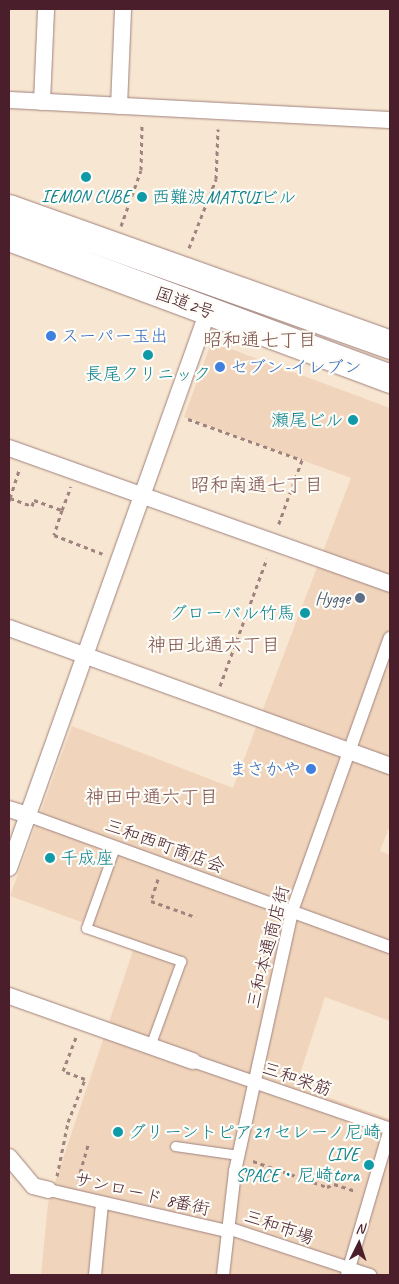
<!DOCTYPE html>
<html>
<head>
<meta charset="utf-8">
<style>
	body { margin:0 }
	#map { position:relative; width:399px; height:1284px; overflow:hidden; background:#f7e6d1; font-family:Caveat,"Klee One",sans-serif }
	div>[style] { position:absolute }
	.built>* { inset:0; background:#f0d5bc }
	.path>* { height:3px; margin-top:-1.5px; transform-origin:0; background:repeating-linear-gradient(90deg,#a0827e 0 4px,transparent 0 8px) }
	.roads { filter:drop-shadow(0 0 1px #a0827e) drop-shadow(0 0 1px #a0827e) }
	.service>* { height:9px; margin:-4.5px; padding:0 4.5px; transform-origin:4.5px; border-radius:4.5px; background:#fff }
	.pedestrian>* { height:12px; margin:-6px; padding:0 6px; transform-origin:6px; border-radius:6px; background:#fff }
	.minor>* { height:16px; margin:-8px; padding:0 8px; transform-origin:8px; border-radius:8px; background:#fff }
	.trunk>* { height:28px; margin:-14px; padding:0 14px; transform-origin:14px; border-radius:14px; background:#fff }
	.dots>* { width:14px; height:14px; translate:-50% -50%; box-sizing:border-box; border:2px solid #fdfcf7; border-radius:50% }
	span { translate:-50% -50%; white-space:nowrap; text-align:center; line-height:1.15; -webkit-text-stroke:4.5px #fdfcf7; paint-order:stroke }
	.culture-label { font-size:18px; color:#0d838f }
	.left { translate:0 -50%; text-align:left }
	.right { translate:-100% -50%; text-align:right }
	.street-label { font-size:18px; color:#4a1f2b }
	.shop-label { font-size:18px; color:#366cbe }
	.service-label { font-size:18px; color:#4e5e75 }
	.neighbourhood-label { font-size:19px; color:#7f524d }
	.frame { position:absolute; inset:0; border:10px solid #4a1f2b; pointer-events:none }
	.north { position:absolute; left:334px; top:1219px; width:50px; height:50px; -webkit-text-stroke:4px #fdfcf7; paint-order:stroke; rotate:4deg; font-size:14px; font-weight:700; line-height:20px; text-align:center; color:#4a1f2b }
	.north::after { content:''; display:block; margin:auto; width:18px; height:22px; background:#4a1f2b; clip-path:polygon(50% 0,100% 100%,50% 72%,0 100%) }
</style>
</head>
<body>
<div id="map">
	<div class="built">
		<div style="clip-path:polygon(215px 343px,390px 408px,390px 825px,380px 851px,390px 855px,390px 1021px,325px 997px,296px 1086px,390px 1119px,390px 1275px,41px 1275px,48px 1203px,136px 942px,10px 896px,72px 726px,233px 788px,351px 478px,184px 417px,210px 346px)"></div>
	</div>
	<div class="path">
		<div style="left:121px;top:226px;width:59px;rotate:-70.3deg"></div>
		<div style="left:141px;top:170px;width:45px;rotate:-88.7deg"></div>
		<div style="left:189px;top:248px;width:74px;rotate:-68.6deg"></div>
		<div style="left:216px;top:179px;width:50px;rotate:-87.7deg"></div>
		<div style="left:188px;top:419px;width:121px;rotate:19.8deg"></div>
		<div style="left:302px;top:460px;width:70px;rotate:110deg"></div>
		<div style="left:10px;top:498px;width:29px;rotate:-72deg"></div>
		<div style="left:9px;top:501px;width:3px;rotate:-72deg"></div>
		<div style="left:10px;top:498px;width:23px;rotate:20deg"></div>
		<div style="left:32px;top:506px;width:6px;rotate:-72deg"></div>
		<div style="left:34px;top:500px;width:30px;rotate:20deg"></div>
		<div style="left:62px;top:510px;width:26px;rotate:108deg"></div>
		<div style="left:54px;top:535px;width:53px;rotate:21.2deg"></div>
		<div style="left:62px;top:510px;width:25px;rotate:-69deg"></div>
		<div style="left:220px;top:686px;width:136px;rotate:-69.8deg"></div>
		<div style="left:158px;top:879px;width:23px;rotate:108deg"></div>
		<div style="left:151px;top:901px;width:48px;rotate:19.6deg"></div>
		<div style="left:253px;top:1161px;width:78px;rotate:19.4deg"></div>
		<div style="left:327px;top:1187px;width:8px;rotate:-23deg"></div>
		<div style="left:334px;top:1184px;width:22px;rotate:18deg"></div>
		<div style="left:57px;top:1176px;width:55px;rotate:-78.5deg"></div>
		<div style="left:68px;top:1122px;width:46px;rotate:-68.4deg"></div>
		<div style="left:85px;top:1079px;width:23px;rotate:-160deg"></div>
		<div style="left:63px;top:1071px;width:36px;rotate:-69deg"></div>
		<div style="left:78px;top:1180px;width:37px;rotate:-74deg"></div>
	</div>
	<div class="roads">
		<div class="service">
			<div style="left:115px;top:847px;width:86px;rotate:109.7deg"></div>
			<div style="left:86px;top:928px;width:101px;rotate:19.2deg"></div>
			<div style="left:181px;top:961px;width:90px;rotate:110deg"></div>
			<div style="left:175px;top:1146px;width:64px;rotate:8.1deg"></div>
		</div>
		<div class="pedestrian">
			<div style="left:27px;top:815px;width:386px;rotate:20deg"></div>
			<div style="left:193px;top:1061px;width:208px;rotate:19deg"></div>
			<div style="left:49px;top:1190px;width:183px;rotate:13deg"></div>
			<div style="left:228px;top:1228px;width:150px;rotate:18.3deg"></div>
			<div style="left:95px;top:1275px;width:71px;rotate:-84.4deg"></div>
			<div style="left:223px;top:1275px;width:105px;rotate:-83.4deg"></div>
			<div style="left:235px;top:1171px;width:266px;rotate:-77.6deg"></div>
			<div style="left:292px;top:911px;width:290px;rotate:-70.3deg"></div>
			<div style="left:347px;top:1275px;width:152px;rotate:-73.6deg"></div>
		</div>
		<div class="minor">
			<div style="left:9px;top:100px;width:382px;rotate:3deg"></div>
			<div style="left:42px;top:102px;width:93px;rotate:-87.5deg"></div>
			<div style="left:119px;top:106px;width:97px;rotate:-87.6deg"></div>
			<div style="left:9px;top:448px;width:405px;rotate:19.6deg"></div>
			<div style="left:9px;top:628px;width:405px;rotate:19.9deg"></div>
			<div style="left:9px;top:809px;width:19px;rotate:18deg"></div>
			<div style="left:9px;top:868px;width:591px;rotate:-70.34deg"></div>
			<div style="left:9px;top:996px;width:195px;rotate:19.5deg"></div>
			<div style="left:9px;top:1157px;width:38px;rotate:50deg"></div>
			<div style="left:33px;top:1186px;width:16px;rotate:14deg"></div>
		</div>
		<div class="trunk">
			<div style="left:9px;top:209px;width:405px;rotate:19.6deg"></div>
			<div style="left:9px;top:237px;width:407px;rotate:20.4deg"></div>
		</div>
	</div>
	<div class="dots">
		<div style="left:86px;top:177px;background:#0f9aa8"></div>
		<div style="left:142px;top:197px;background:#0f9aa8"></div>
		<div style="left:51px;top:336px;background:#3f7fe0"></div>
		<div style="left:148px;top:355px;background:#0f9aa8"></div>
		<div style="left:220px;top:367px;background:#3f7fe0"></div>
		<div style="left:353px;top:420px;background:#0f9aa8"></div>
		<div style="left:360px;top:598px;background:#5c6f8a"></div>
		<div style="left:305px;top:613px;background:#0f9aa8"></div>
		<div style="left:311px;top:769px;background:#3f7fe0"></div>
		<div style="left:50px;top:858px;background:#0f9aa8"></div>
		<div style="left:118px;top:1132px;background:#0f9aa8"></div>
		<div style="left:369px;top:1165px;background:#0f9aa8"></div>
	</div>
	<div class="culture-label">
		<span style="left:86px;top:196px">IEMON CUBE</span>
		<span class="left" style="left:152px;top:197px">西難波MATSUIビル</span>
		<span style="left:148px;top:374px">長尾クリニック</span>
		<span class="right" style="left:343px;top:420px">瀬尾ビル</span>
		<span class="right" style="left:295px;top:613px">グローバル竹馬</span>
		<span class="left" style="left:60px;top:858px">千成座</span>
		<span class="left" style="left:128px;top:1132px">グリーントピア21 セレーノ尼崎</span>
		<span class="right" style="left:359px;top:1165px">LIVE<br>SPACE・尼崎tora</span>
	</div>
	<div class="street-label">
		<span style="left:185px;top:303px;rotate:20deg">国道2号</span>
		<span style="left:165px;top:846px;rotate:20deg">三和西町商店会</span>
		<span style="left:268px;top:947px;rotate:-76deg">三和本通商店街</span>
		<span style="left:297px;top:1079px;rotate:19deg">三和栄筋</span>
		<span style="left:142px;top:1194px;rotate:13deg">サンロード 8番街</span>
		<span style="left:279px;top:1227px;rotate:19deg">三和市場</span>
	</div>
	<div class="shop-label">
		<span class="left" style="left:61px;top:336px">スーパー玉出</span>
		<span class="left" style="left:230px;top:367px">セブン-イレブン</span>
		<span class="right" style="left:301px;top:769px">まさかや</span>
	</div>
	<div class="service-label">
		<span class="right" style="left:350px;top:598px">Hygge</span>
	</div>
	<div class="neighbourhood-label">
		<span style="left:260px;top:341px">昭和通七丁目</span>
		<span style="left:257px;top:486px">昭和南通七丁目</span>
		<span style="left:214px;top:646px">神田北通六丁目</span>
		<span style="left:152px;top:798px">神田中通六丁目</span>
	</div>
	<div class="frame"></div>
	<div class="north">N</div>
</div>
</body>
</html>
